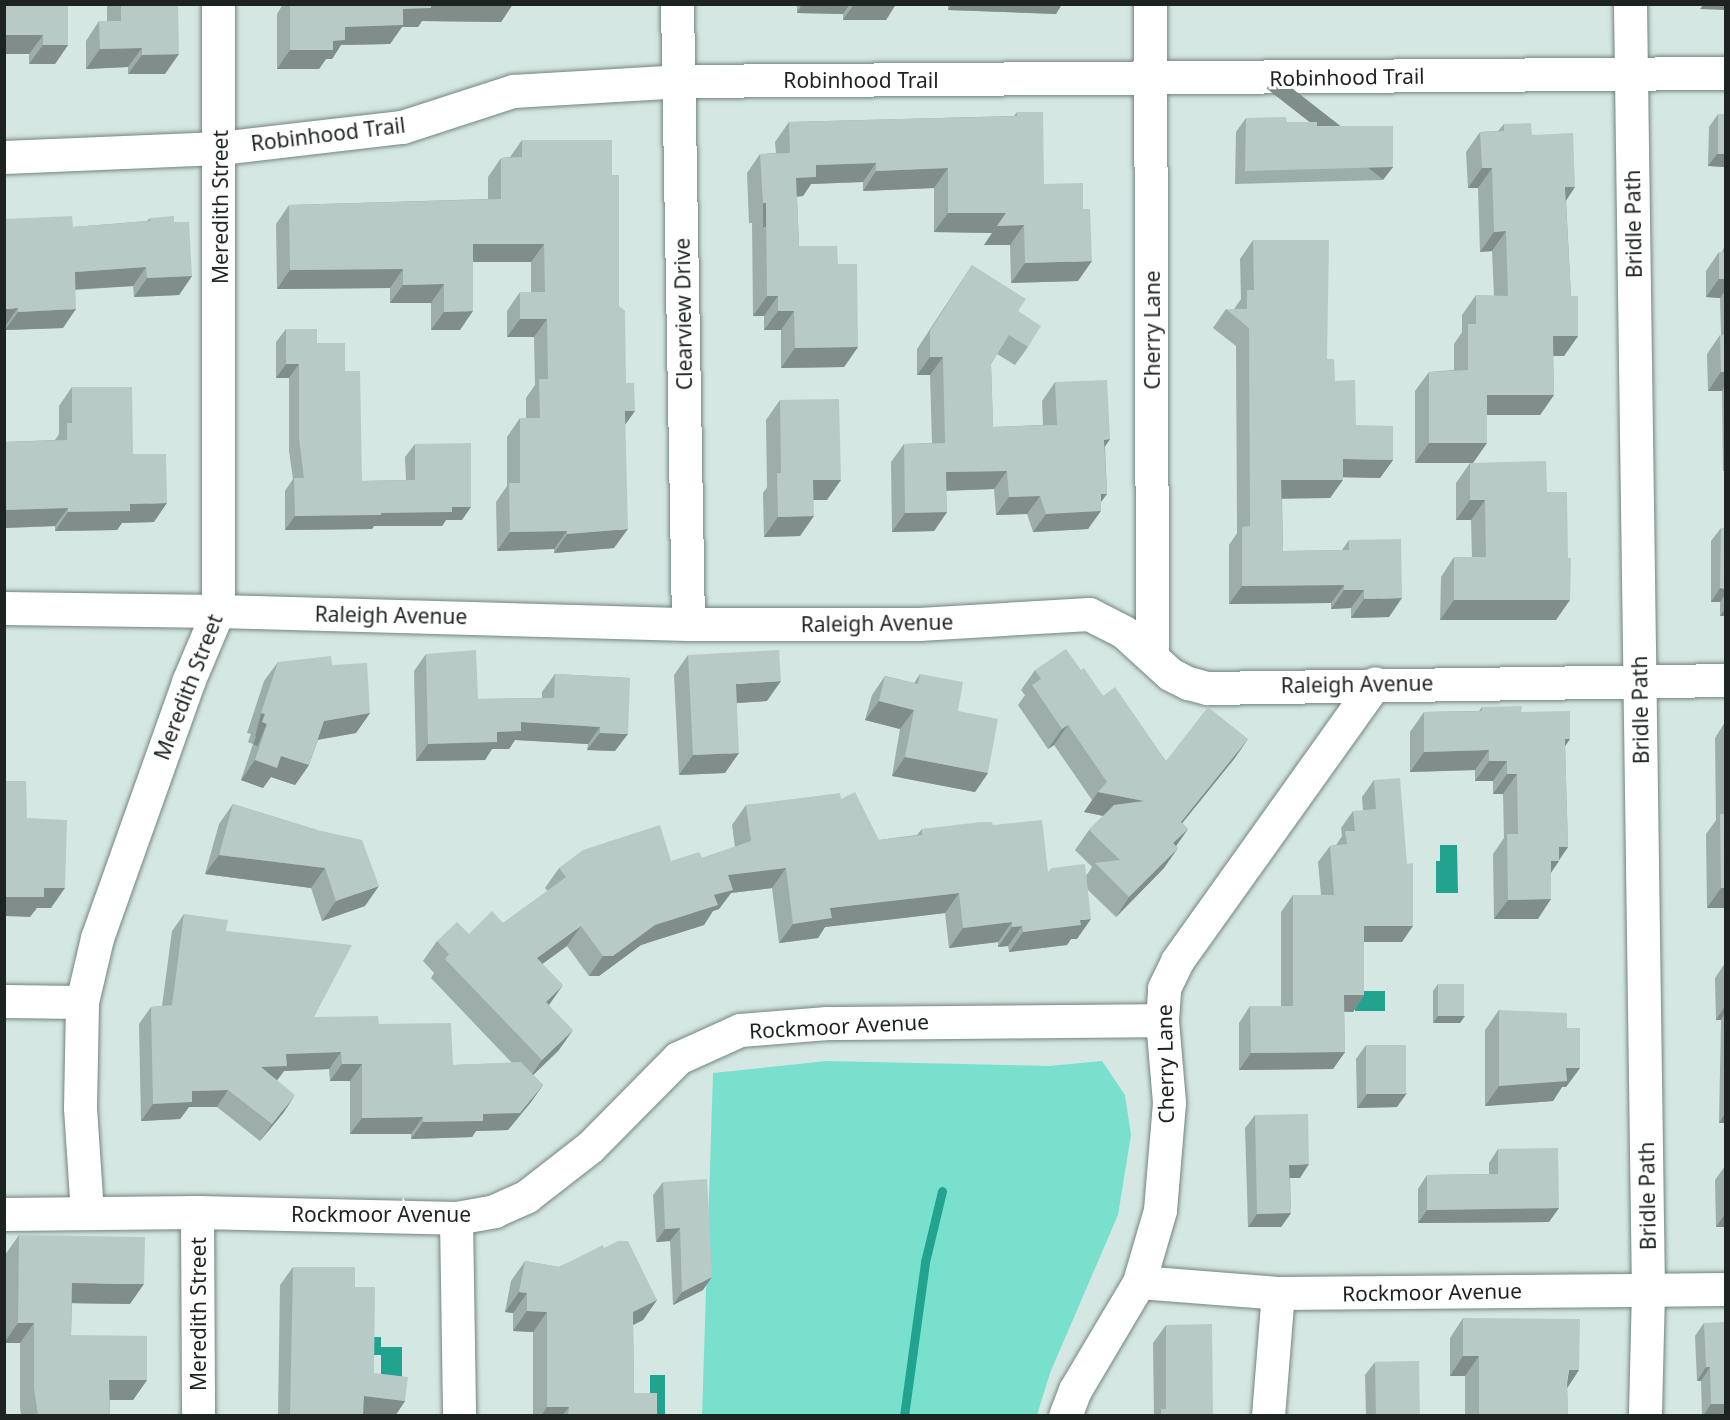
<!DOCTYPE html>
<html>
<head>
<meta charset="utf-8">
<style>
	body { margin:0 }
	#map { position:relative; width:1730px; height:1420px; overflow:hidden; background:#d4e7e2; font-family:"Noto Sans",sans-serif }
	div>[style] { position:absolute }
	.green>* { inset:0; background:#79e0cd }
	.water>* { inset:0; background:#21a390; transform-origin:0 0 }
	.stream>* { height:9px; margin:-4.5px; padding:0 4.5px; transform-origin:4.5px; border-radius:4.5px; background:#21a390 }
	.roads { filter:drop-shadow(0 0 2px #738581) drop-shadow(0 0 2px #738581) }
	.street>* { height:33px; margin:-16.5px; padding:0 16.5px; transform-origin:16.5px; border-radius:16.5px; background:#fff }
	.wall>* { inset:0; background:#9daeaa }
	.shaded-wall>* { inset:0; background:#808d8b; transform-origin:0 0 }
	.building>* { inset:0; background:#b7cac6; transform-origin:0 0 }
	span { translate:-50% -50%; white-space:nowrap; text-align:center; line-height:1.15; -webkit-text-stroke:6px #fff; paint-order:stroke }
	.street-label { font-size:21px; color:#1c2321 }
	.frame { position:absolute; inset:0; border:6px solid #1c2321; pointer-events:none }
</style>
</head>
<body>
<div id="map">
	<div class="green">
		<div style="clip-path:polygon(827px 1061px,1049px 1066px,1102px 1061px,1125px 1095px,1131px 1135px,1118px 1215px,1050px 1373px,1037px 1415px,702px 1416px,713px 1073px)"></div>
	</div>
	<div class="water">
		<div style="clip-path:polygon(1440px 845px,1457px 845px,1458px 893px,1436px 893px,1436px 861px,1440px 861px)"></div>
		<div style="left:1355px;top:991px;width:30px;height:20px"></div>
		<div style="clip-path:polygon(374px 1337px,381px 1337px,381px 1347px,402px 1347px,402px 1383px,381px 1383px,381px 1355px,374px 1355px)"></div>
		<div style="left:650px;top:1375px;width:15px;height:41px"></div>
	</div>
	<div class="stream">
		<div style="left:904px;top:1416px;width:155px;rotate:-82.2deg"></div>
		<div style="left:925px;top:1262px;width:73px;rotate:-76.5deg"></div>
	</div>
	<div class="roads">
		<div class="street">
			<div style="left:677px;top:4px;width:620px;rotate:88.98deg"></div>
			<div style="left:1150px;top:4px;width:652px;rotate:89.82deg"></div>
			<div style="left:1630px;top:4px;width:1286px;rotate:89.2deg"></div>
			<div style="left:1648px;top:1290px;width:126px;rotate:91.4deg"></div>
			<div style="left:4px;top:157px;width:216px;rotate:-2.4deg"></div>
			<div style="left:220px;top:148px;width:183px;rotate:-6.6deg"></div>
			<div style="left:402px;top:127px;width:117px;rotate:-18deg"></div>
			<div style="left:513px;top:91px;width:166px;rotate:-3.4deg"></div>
			<div style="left:679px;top:81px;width:1047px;rotate:-0.44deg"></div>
			<div style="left:4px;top:608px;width:214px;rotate:0.8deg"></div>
			<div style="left:218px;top:611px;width:470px;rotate:1.6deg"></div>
			<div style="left:688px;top:624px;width:231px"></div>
			<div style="left:919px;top:624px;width:170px;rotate:-3.4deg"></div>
			<div style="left:1089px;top:614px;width:39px;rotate:27deg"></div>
			<div style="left:1124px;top:632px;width:62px;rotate:42.4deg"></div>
			<div style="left:1170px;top:674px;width:20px;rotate:27deg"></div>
			<div style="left:1188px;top:683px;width:20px;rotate:15deg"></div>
			<div style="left:1207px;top:688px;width:519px;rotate:-0.88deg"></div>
			<div style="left:4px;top:1001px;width:78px;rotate:0.7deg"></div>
			<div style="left:197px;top:1212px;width:204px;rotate:89.7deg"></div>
			<div style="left:87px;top:1213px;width:105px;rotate:-93.8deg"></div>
			<div style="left:80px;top:1108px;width:106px;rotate:-88.9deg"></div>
			<div style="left:82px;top:1002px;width:66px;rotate:-76.8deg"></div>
			<div style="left:97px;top:938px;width:272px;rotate:-70.4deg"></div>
			<div style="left:188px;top:682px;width:77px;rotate:-67.1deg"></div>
			<div style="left:218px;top:611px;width:607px;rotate:-90deg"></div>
			<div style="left:4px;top:1214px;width:193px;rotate:-0.6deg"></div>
			<div style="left:197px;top:1212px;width:259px;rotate:1.3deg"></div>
			<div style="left:456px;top:1218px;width:39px;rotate:-10deg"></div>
			<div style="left:494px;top:1211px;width:36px;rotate:-24deg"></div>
			<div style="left:527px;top:1196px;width:80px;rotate:-37.9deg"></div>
			<div style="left:590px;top:1147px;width:125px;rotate:-45.3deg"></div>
			<div style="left:678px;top:1058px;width:68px;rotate:-24.3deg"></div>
			<div style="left:740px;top:1030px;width:87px;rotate:-4.6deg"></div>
			<div style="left:827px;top:1023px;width:335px;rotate:-0.5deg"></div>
			<div style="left:456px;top:1218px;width:198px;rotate:89.1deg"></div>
			<div style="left:1139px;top:1282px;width:139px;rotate:4.5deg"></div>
			<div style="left:1278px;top:1293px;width:448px;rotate:-0.5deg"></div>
			<div style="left:1065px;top:1416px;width:28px;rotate:-69deg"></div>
			<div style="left:1075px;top:1390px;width:126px;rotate:-59.3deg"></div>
			<div style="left:1139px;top:1282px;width:75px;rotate:-73.7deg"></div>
			<div style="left:1160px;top:1210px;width:108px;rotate:-85.2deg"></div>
			<div style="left:1169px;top:1102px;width:82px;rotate:-94.9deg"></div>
			<div style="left:1162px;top:1020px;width:32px;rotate:-86deg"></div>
			<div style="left:1164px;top:988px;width:30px;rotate:-64deg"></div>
			<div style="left:1177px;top:961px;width:341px;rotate:-54.5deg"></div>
			<div style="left:1268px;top:1416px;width:123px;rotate:-85.4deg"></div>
		</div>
	</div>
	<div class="wall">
		<div style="clip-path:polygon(4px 4px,68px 45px,55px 64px,29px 64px,29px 54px)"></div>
		<div style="clip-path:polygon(107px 4px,178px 4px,165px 74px,128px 74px,128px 67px,86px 69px,86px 41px,99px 21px,107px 21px)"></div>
		<div style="clip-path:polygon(283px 4px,513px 4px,501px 22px,422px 21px,418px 27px,402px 27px,390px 44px,341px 45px,332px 59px,326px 59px,319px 69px,277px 69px,277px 14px)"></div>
		<div style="clip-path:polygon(797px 4px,896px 4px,886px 20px,843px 20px,843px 14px,797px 13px)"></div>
		<div style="clip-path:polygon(948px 4px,1062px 4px,1056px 14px,948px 10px)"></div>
		<div style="clip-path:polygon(1017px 112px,1078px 281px,1011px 283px,1010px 245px,984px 245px,992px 233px,934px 232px,934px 188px,863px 191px,863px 182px,811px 184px,803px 196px,797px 197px,799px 246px,838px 264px,858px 347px,844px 367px,781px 368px,781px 330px,764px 330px,764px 316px,753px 316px,752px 223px,749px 223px,747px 173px,760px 154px,776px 153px,775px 142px,789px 122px,1014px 116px)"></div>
		<div style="clip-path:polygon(1718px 114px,1725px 167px,1708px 166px,1709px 127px)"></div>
		<div style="clip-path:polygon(1246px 118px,1317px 126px,1393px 167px,1383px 180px,1235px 184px,1236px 132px)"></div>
		<div style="clip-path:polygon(1504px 124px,1532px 135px,1566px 200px,1571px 296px,1578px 336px,1564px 356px,1553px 356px,1554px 395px,1540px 415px,1487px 415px,1473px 463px,1547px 492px,1556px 620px,1440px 620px,1441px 577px,1454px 557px,1472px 557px,1471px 520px,1456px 520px,1456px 483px,1470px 463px,1415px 463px,1415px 391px,1429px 372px,1454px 370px,1454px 344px,1462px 332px,1462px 315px,1476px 295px,1494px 296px,1492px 251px,1480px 252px,1478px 188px,1468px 188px,1466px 152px,1480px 132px,1498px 131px)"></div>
		<div style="clip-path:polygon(522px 140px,612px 175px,619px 306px,626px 383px,635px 411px,625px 424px,614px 548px,554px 553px,554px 549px,497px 551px,496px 502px,507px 486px,507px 437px,520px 418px,526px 418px,526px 398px,535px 385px,534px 337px,507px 337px,507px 311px,520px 292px,531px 292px,531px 262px,473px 262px,460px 330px,431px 330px,431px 303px,390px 303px,390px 288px,277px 289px,276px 224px,289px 205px,488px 199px,488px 177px,501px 158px,510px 157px)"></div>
		<div style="clip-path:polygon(150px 218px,174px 222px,192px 276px,179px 295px,134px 297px,133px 286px,75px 290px,63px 328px,5px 330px,5px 327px,73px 227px,147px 221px)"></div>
		<div style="clip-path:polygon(1253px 240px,1327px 359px,1335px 381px,1356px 425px,1393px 460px,1380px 478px,1343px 477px,1330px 498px,1282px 498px,1283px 551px,1342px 550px,1349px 540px,1389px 617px,1351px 618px,1351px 608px,1331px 609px,1331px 603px,1229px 604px,1229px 545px,1237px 533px,1236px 346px,1213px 328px,1226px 309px,1234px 309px,1241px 299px,1240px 259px)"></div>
		<div style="clip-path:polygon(1725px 245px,1725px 471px,1723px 471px,1722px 391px,1708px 391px,1707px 354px,1720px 335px,1721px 335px,1720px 298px,1706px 297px,1706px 271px,1719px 252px,1722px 252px)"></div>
		<div style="clip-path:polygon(972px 265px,1018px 311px,1028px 347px,1015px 365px,997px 354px,991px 364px,993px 427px,1043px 425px,1042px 401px,1055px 382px,1110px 439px,1105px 446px,1107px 494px,1101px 502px,1088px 529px,1033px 532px,1027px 514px,996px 515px,994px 489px,946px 491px,947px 512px,934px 531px,892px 532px,891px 462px,904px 444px,932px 443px,930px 375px,917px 375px,917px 349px)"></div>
		<div style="clip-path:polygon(286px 329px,317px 343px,345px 371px,362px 481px,406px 480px,405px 457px,415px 444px,462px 520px,446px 520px,442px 526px,374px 526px,372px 529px,285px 530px,285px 491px,293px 479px,289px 451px,289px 378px,276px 378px,276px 342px)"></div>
		<div style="clip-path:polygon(72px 387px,133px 454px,154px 522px,122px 523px,117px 530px,55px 531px,55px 526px,4px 528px,4px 442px,55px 440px,59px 434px,59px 406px)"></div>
		<div style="clip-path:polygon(780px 400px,827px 500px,813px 500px,800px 536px,764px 537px,763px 493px,767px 487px,766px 420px)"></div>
		<div style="clip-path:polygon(1721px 528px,1725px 528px,1725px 616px,1720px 616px,1720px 602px,1711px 602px,1711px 541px)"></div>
		<div style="clip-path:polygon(426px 654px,478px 699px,542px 698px,542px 692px,555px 674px,630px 678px,615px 751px,587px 750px,588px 744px,515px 740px,509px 749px,492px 749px,485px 760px,416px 761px,414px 671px)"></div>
		<div style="clip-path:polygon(688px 655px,767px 701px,737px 703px,725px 773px,679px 775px,674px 675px)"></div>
		<div style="clip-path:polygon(278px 662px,332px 665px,370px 713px,356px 733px,318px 740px,309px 765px,295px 785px,271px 777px,263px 788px,241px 780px,253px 744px,248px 742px,251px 734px,247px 733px,264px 681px)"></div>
		<div style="clip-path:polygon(1035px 670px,1081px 670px,1103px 696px,1166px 761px,1248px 739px,1234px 759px,1182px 823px,1188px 829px,1176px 846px,1164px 868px,1116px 917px,1087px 889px,1077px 939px,1071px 939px,1067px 945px,1009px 952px,1008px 946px,998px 947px,998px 942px,949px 948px,945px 913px,825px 927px,818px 938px,779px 943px,772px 888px,731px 893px,719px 909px,713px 911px,704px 925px,641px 945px,599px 976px,589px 976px,567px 946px,542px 964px,549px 1005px,559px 1050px,533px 1075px,543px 1085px,531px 1102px,508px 1130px,476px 1131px,472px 1137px,411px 1139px,411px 1134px,350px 1134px,350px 1081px,330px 1081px,329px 1069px,284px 1071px,277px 1080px,284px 1112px,260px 1141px,217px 1107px,189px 1107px,180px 1119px,141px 1121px,139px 1024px,151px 1007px,162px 1006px,172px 931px,184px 914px,226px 931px,314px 1017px,379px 1024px,453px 1065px,512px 1063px,431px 978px,434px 973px,423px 961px,437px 941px,469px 934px,503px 923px,548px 891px,545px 888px,559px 868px,671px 861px,702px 858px,735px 847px,732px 825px,746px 805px,841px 799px,879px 840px,917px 835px,922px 829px,993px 825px,1048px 872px,1086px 876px,1092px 867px,1075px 850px,1089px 830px,1103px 816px,1084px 812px,1092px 800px,1054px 745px,1048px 749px,1018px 705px,1025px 695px,1021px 690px)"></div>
		<div style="clip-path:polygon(920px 674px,958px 711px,988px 773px,975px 792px,892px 776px,900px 729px,865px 720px,872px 695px,885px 676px,914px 683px)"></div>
		<div style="clip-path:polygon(1482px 707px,1521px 712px,1570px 739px,1565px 746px,1568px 847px,1551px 873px,1538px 919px,1494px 919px,1493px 854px,1504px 838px,1503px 794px,1493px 794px,1493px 781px,1475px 781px,1475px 770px,1410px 772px,1410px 732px,1424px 712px,1479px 711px)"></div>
		<div style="clip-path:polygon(1725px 722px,1725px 908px,1707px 908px,1706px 834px,1716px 820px,1715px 738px)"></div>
		<div style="clip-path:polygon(1374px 780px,1402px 942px,1364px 942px,1364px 995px,1353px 1012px,1344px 1012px,1345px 1052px,1333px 1069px,1239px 1070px,1239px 1023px,1250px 1006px,1281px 1006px,1281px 912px,1293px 895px,1321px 895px,1318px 862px,1330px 846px,1336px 845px,1342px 836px,1341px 828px,1353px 811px,1363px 811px,1362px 797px)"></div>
		<div style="clip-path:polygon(233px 804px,317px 830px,365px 906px,322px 921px,311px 888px,205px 874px,219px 824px)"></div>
		<div style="clip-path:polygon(1725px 963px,1725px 1123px,1719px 1123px,1721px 1020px,1716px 1020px,1715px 978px)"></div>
		<div style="clip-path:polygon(1438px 984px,1460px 1023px,1433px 1023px,1433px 991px)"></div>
		<div style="clip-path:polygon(1499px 1010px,1567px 1028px,1580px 1068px,1566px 1087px,1562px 1087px,1553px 1101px,1485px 1106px,1485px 1030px)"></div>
		<div style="clip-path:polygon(1366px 1045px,1397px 1107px,1357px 1108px,1356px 1059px)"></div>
		<div style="clip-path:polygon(1255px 1115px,1300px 1178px,1290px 1178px,1291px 1213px,1281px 1227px,1248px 1227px,1245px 1128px)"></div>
		<div style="clip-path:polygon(1498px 1149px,1549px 1222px,1418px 1223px,1418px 1189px,1427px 1175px,1489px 1174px,1489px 1163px)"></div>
		<div style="clip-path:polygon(1725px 1166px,1725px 1227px,1716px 1227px,1715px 1180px)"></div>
		<div style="clip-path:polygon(663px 1182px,703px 1290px,673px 1305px,670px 1241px,656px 1242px,653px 1195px)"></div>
		<div style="clip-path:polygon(19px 1235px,130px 1304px,72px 1303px,71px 1335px,147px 1380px,133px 1400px,110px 1400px,110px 1416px,21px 1415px,20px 1408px,20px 1343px,4px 1343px,5px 1255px)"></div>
		<div style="clip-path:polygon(604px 1248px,657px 1300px,643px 1320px,633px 1325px,634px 1393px,657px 1416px,533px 1416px,533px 1332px,513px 1331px,513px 1313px,505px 1312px,511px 1281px,525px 1261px,559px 1267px)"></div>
		<div style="clip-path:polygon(293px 1267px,355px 1287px,374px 1373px,405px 1401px,395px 1416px,278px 1416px,280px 1285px)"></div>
		<div style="clip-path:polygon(1463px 1318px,1567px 1387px,1568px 1416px,1465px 1416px,1465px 1376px,1450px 1376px,1450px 1338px)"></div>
		<div style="clip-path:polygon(1704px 1323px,1725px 1416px,1702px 1416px,1701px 1381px,1697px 1381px,1695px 1336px)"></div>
		<div style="clip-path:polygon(1166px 1325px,1213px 1416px,1154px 1416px,1153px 1343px)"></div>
		<div style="clip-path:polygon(1375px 1362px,1420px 1416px,1366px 1416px,1365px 1375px)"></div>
	</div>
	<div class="shaded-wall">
		<div style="clip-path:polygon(429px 4px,513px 4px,501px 22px,422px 21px,418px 27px,402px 27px,390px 44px,341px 45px,332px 59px,326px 59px,319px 69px,277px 69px,290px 50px,333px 41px,345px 27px,403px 9px)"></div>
		<div style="clip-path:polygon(802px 4px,850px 4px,843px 14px,797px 13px)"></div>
		<div style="clip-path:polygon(854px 4px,896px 4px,886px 20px,843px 20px)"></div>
		<div style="clip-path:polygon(952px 4px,1062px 4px,1056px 14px,948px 10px)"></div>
		<div style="clip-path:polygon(1340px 4px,1376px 4px,1339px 6px)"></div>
		<div style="clip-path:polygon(1704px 4px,1725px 4px,1725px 10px,1700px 9px)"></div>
		<div style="clip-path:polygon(5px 35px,43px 35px,29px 54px,4px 54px)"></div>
		<div style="clip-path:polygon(43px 45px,68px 45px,55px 64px,29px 64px)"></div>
		<div style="clip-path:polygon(142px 48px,128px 67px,86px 69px,100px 49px)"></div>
		<div style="clip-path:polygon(179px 54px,165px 74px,128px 74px,142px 55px)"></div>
		<div style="clip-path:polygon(1717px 154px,1725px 154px,1725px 167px,1708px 166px)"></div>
		<div style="clip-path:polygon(876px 163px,863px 182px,811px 184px,803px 196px,782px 197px,796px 178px,816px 165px)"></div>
		<div style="left:1393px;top:167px;width:16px;height:148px;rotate:128deg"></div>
		<div style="clip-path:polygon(948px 168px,934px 188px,863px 191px,876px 171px)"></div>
		<div style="clip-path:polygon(1482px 168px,1492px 168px,1478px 188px,1468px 188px)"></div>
		<div style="clip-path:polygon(1565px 187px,1575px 187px,1562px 207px)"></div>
		<div style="left:763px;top:203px;width:3px;height:24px"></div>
		<div style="clip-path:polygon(948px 213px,1006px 213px,992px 233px,934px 232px)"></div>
		<div style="clip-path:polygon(1024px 225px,1010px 245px,984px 245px,997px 226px)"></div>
		<div style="clip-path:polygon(1506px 231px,1492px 251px,1480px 252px,1494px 232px)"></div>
		<div style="clip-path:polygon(473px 244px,544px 244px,531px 262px,460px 262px)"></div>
		<div style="clip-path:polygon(1092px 261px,1078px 281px,1011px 283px,1025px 263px)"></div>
		<div style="clip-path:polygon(146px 267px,133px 286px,62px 290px,75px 272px)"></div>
		<div style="clip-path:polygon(403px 269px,390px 288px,277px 289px,290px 270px)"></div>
		<div style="clip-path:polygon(192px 276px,179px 295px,134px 297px,147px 278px)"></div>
		<div style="clip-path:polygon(1719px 279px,1725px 279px,1725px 291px,1720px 298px,1706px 297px)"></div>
		<div style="clip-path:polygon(444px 284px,431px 303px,390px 303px,403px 285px)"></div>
		<div style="clip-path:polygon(767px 296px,778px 296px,764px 316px,753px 316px)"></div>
		<div style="clip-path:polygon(18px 308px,5px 327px,4px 327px,4px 309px)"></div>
		<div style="clip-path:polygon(76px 309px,63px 328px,5px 330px,18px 312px)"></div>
		<div style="clip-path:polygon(473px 311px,460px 330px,431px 330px,444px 312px)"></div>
		<div style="clip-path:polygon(778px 311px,794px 311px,781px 330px,764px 330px)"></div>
		<div style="clip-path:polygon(520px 319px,547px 319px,534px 337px,507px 337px)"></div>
		<div style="clip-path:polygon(1553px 336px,1578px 336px,1564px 356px,1539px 356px)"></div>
		<div style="clip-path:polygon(858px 347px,844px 367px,781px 368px,795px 348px)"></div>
		<div style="clip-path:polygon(930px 357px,943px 357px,930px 375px,917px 375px)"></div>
		<div style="clip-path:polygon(286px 364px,299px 364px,289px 378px,276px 378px)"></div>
		<div style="clip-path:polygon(1721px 372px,1725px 372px,1725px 386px,1722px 391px,1708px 391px)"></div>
		<div style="clip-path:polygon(1487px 395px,1554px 395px,1540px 415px,1473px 415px)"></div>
		<div style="clip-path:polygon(625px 411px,635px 411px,622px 429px)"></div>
		<div style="clip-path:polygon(1110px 439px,1097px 458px,1104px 440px)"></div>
		<div style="clip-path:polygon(1429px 443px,1487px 443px,1473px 463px,1415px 463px)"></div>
		<div style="clip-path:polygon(1343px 459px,1393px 460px,1380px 478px,1330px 477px)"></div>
		<div style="clip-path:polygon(1007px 471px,994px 489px,933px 491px,946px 472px)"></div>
		<div style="clip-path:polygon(813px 480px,841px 480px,827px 500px,799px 500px)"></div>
		<div style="clip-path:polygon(1281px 480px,1343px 480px,1330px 498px,1269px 499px)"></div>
		<div style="clip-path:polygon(1101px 494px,1107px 494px,1094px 511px,1101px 511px,1088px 529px,1033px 532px,1046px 514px)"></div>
		<div style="clip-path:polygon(1040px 496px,1027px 514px,996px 515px,1009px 497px)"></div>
		<div style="clip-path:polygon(1470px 500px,1485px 500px,1471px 520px,1456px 520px)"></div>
		<div style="clip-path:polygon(167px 503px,154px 522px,122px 523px,117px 530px,55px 531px,68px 512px,130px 504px)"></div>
		<div style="clip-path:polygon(452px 507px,471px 507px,462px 520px,446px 520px,442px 526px,374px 526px,372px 529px,285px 530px,295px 516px,381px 513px)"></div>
		<div style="clip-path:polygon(68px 508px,55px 526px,4px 528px,4px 510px)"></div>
		<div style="clip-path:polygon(947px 512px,934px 531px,892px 532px,905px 513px)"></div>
		<div style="clip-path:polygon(814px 516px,800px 536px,764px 537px,778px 517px)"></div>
		<div style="clip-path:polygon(628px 529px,614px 548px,554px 553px,567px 534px)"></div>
		<div style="clip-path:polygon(567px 531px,554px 549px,497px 551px,510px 532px)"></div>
		<div style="clip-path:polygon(1344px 585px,1331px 603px,1229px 604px,1242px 586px)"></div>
		<div style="clip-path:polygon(1720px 588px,1725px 589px,1725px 594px,1720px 602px,1711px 602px)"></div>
		<div style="clip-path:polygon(1344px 590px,1364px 590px,1351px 608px,1331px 609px)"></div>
		<div style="clip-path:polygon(1402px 598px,1389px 617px,1351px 618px,1364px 599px)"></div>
		<div style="clip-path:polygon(1454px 600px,1570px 600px,1556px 620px,1440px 620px)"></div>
		<div style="clip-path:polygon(1725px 609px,1725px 616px,1720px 616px)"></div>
		<div style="clip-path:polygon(781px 681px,767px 701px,722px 704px,736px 684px)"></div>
		<div style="clip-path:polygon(879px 701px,914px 710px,900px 729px,865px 720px)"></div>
		<div style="left:261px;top:713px;width:4px;height:24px;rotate:14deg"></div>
		<div style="clip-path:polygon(370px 713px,356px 733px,310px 741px,324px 721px)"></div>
		<div style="left:262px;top:722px;width:5px;height:24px;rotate:22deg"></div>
		<div style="clip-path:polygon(521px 722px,600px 727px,588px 744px,515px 740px,509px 749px,492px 749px,485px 760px,416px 761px,428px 744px,497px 732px)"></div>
		<div style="clip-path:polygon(1068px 725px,1054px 745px,1048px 749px,1062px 729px)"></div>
		<div style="clip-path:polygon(600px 733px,628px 734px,615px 751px,587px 750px)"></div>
		<div style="clip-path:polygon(1248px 739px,1234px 759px,1167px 842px,1181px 822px)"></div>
		<div style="clip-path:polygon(1565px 739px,1570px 739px,1556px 759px)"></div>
		<div style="clip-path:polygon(1489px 750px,1475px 770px,1410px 772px,1424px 752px)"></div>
		<div style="clip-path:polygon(739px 753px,725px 773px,679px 775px,693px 755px)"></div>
		<div style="clip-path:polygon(281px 756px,309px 765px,295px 785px,271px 777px,263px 788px,241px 780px,255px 760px)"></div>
		<div style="clip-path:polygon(905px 757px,988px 773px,975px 792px,892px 776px)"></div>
		<div style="clip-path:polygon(1489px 761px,1507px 761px,1493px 781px,1475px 781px)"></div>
		<div style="clip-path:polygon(1507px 774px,1517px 774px,1503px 794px,1493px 794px)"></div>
		<div style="clip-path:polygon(1098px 792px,1144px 801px,1130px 821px,1084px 812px)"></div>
		<div style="clip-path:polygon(1188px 829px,1174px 849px,1173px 843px)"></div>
		<div style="clip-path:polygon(1559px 847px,1568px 847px,1558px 861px,1559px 861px,1545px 881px,1537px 881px)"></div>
		<div style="clip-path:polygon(1178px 848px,1164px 868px,1116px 917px,1129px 897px)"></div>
		<div style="clip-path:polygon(219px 855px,325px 868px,311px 888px,205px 874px)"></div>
		<div style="clip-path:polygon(786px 868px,772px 888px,731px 893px,719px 909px,713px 911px,704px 925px,641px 945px,599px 976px,589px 976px,603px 956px,655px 925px,728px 875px)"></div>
		<div style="clip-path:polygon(379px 886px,365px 906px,322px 921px,336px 901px)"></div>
		<div style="clip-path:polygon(44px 888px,65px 888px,51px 908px,37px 908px,30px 917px,4px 916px,4px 897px)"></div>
		<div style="clip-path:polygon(1721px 888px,1725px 888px,1725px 908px,1707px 908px)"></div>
		<div style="clip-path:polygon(959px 893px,945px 913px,825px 927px,818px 938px,779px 943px,793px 924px,830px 908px)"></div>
		<div style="clip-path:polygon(1551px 899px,1538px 919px,1494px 919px,1508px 900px)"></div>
		<div style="clip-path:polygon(1091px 919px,1077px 939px,1071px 939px,1067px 945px,1009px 952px,1023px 932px,1080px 920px)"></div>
		<div style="clip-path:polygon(1012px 922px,998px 942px,949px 948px,963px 928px)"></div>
		<div style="clip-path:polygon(581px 926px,567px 946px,523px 978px,537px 958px)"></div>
		<div style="clip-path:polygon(1022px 926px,1008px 946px,998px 947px,1012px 927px)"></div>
		<div style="clip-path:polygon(1364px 926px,1413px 926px,1402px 942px,1352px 942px)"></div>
		<div style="clip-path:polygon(563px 985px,549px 1005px,546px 1002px)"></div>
		<div style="clip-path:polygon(1344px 995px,1364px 995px,1353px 1012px,1333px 1011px)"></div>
		<div style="clip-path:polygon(1725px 1006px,1725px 1013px,1721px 1020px,1716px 1020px)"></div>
		<div style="clip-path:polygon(1438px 1016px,1465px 1016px,1460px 1023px,1433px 1023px)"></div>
		<div style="clip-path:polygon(573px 1030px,559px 1050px,528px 1080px,542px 1060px)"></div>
		<div style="clip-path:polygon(341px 1052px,329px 1069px,284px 1071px,275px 1083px,261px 1067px,286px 1054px)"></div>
		<div style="clip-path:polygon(1345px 1052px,1333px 1069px,1239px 1070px,1251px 1053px)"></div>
		<div style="clip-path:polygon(342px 1064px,362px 1064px,350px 1081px,330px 1081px)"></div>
		<div style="clip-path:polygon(1566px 1068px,1580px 1068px,1566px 1087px,1562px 1087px,1553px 1101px,1485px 1106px,1499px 1086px)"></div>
		<div style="clip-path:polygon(543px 1085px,531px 1102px,508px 1130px,476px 1131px,472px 1137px,411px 1139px,423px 1122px,483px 1114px)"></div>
		<div style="clip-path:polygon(228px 1090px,217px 1107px,189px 1107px,180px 1119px,141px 1121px,153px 1104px,192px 1091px)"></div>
		<div style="clip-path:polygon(1407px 1093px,1397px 1107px,1357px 1108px,1367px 1094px)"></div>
		<div style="clip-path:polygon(295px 1095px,284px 1112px,260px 1141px,272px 1124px)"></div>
		<div style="clip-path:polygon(1725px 1113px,1725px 1123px,1719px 1123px)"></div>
		<div style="clip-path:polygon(423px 1117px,411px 1134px,350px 1134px,362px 1118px)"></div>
		<div style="clip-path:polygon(1309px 1164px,1300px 1178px,1280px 1178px,1289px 1165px)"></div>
		<div style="clip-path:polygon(1559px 1208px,1549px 1222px,1418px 1223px,1427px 1210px)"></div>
		<div style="clip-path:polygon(1291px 1213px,1281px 1227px,1248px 1227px,1257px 1214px)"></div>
		<div style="clip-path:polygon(1725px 1214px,1725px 1227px,1716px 1227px)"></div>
		<div style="clip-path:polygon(680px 1228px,670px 1241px,656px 1242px,665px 1229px)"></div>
		<div style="clip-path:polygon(712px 1277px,703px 1290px,673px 1305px,682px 1292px)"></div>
		<div style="clip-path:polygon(72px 1283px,144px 1284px,130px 1304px,58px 1303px)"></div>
		<div style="clip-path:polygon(519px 1292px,527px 1293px,513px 1313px,505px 1312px)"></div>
		<div style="clip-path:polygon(657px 1300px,643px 1320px,619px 1332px,633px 1312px)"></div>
		<div style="clip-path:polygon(527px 1311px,547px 1312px,533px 1332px,513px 1331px)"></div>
		<div style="clip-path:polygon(18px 1323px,34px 1323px,20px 1343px,4px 1343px)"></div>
		<div style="clip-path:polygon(1463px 1356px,1479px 1356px,1465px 1376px,1450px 1376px)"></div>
		<div style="clip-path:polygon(1706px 1367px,1710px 1367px,1701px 1381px,1697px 1381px)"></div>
		<div style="clip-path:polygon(1569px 1370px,1579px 1370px,1566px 1390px)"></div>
		<div style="clip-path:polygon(109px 1380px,147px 1380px,133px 1400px,95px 1400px)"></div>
		<div style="clip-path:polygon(364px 1396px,405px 1401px,395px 1416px,357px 1416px)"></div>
		<div style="clip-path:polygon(1711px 1404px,1725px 1404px,1725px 1416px,1703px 1416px)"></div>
		<div style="clip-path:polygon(547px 1407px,569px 1407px,562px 1416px,541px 1416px)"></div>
	</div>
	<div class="building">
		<div style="clip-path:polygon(5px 4px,68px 4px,68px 45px,43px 45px,43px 35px,5px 35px)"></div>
		<div style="clip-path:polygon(121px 4px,178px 4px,179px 54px,142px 55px,142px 48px,100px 49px,99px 21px,121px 21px)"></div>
		<div style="clip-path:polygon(290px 4px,431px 4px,431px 8px,403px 9px,403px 25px,345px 27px,345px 40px,333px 41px,333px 50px,290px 50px)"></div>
		<div style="clip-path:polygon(1017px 112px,1043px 112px,1044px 184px,1083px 183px,1083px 209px,1090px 209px,1092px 261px,1025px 263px,1024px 225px,997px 226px,1006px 213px,948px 213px,948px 168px,876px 171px,876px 163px,816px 165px,816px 177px,796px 178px,799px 246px,837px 246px,838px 264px,857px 264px,858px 347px,795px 348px,794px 311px,778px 311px,778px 296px,767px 296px,766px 203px,763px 203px,760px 154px,790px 153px,789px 122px,1017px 116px)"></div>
		<div style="left:1718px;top:114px;width:7px;height:40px"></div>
		<div style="clip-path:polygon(1286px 117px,1287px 122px,1317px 122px,1317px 126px,1393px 126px,1393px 167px,1245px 171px,1246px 118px)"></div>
		<div style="clip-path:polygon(1531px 123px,1532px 135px,1573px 133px,1575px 187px,1565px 187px,1571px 296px,1578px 296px,1578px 336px,1553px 336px,1554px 395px,1487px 395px,1487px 443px,1429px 443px,1429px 372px,1468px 370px,1468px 324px,1476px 324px,1476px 295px,1508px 296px,1506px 231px,1494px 232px,1492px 168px,1482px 168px,1480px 132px,1504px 131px,1504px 124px)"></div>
		<div style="clip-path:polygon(522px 140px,612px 140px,612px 175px,619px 175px,619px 306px,625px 311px,626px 383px,634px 383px,635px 411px,625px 411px,628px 529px,567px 534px,567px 531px,510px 532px,509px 483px,520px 483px,520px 418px,540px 418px,539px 379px,548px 379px,547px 319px,520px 319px,520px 292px,545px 292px,544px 244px,473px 244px,473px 311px,444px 312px,444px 284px,403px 285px,403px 269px,290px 270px,289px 205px,501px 199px,501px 158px,522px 157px)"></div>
		<div style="clip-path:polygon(72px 216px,73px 227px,150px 221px,150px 218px,174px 216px,174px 222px,189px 222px,192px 276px,147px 278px,146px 267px,75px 272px,76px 309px,18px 312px,18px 308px,4px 309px,4px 219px)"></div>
		<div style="clip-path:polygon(1253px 240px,1329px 240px,1327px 359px,1334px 359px,1335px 381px,1355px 380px,1356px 425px,1393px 426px,1393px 460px,1343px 459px,1343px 480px,1281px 480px,1283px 551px,1349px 550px,1349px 540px,1401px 539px,1402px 598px,1364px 599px,1364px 590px,1344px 590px,1344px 585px,1242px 586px,1242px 527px,1250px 526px,1249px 328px,1226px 309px,1247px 309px,1247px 290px,1254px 290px)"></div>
		<div style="left:1719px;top:252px;width:6px;height:27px"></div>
		<div style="clip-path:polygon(972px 265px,1026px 299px,1018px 311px,1041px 326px,1028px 347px,1009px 335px,991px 364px,993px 427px,1057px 425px,1055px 382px,1107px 380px,1110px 439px,1104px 440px,1107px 494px,1101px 494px,1101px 511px,1046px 514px,1040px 496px,1009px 497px,1007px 471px,946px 472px,947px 512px,905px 513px,904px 444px,945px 443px,943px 357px,930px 357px,930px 331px)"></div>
		<div style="clip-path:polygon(286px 329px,317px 329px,317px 343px,345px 343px,345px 371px,360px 371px,362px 481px,415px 480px,415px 444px,471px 443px,471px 507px,452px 507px,452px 512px,381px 513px,381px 515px,295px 516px,294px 478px,304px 478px,299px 438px,299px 364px,286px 364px)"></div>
		<div style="clip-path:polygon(1720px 335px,1725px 335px,1725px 372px,1721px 372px)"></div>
		<div style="clip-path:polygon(72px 387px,132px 387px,133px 454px,166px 454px,167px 503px,130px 504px,130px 511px,68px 512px,68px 508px,4px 510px,4px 442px,67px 440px,67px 423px,72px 423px)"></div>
		<div style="clip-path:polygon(839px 399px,841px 480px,813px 480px,814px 516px,778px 517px,777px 473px,781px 473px,780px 400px)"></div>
		<div style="clip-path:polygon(1546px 461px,1547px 492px,1567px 492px,1568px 558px,1571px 558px,1570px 600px,1454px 600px,1454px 557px,1486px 557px,1485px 500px,1470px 500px,1470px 463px)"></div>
		<div style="clip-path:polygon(1721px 528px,1725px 528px,1725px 589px,1720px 588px)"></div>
		<div style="clip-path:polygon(1066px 649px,1081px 670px,1084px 668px,1103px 696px,1115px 687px,1166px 761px,1208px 707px,1248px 739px,1181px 822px,1188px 829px,1173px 843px,1178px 848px,1129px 897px,1095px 863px,1120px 860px,1089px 830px,1114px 805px,1144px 801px,1098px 792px,1107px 782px,1068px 725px,1062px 729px,1032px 685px,1041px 679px,1035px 670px)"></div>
		<div style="clip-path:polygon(476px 650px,478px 699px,554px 698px,555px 674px,630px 678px,628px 734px,600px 733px,600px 727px,521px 722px,521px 731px,497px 732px,497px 742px,428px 744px,426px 654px)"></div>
		<div style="clip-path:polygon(779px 650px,781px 681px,736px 684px,739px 753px,693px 755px,688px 655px)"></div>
		<div style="clip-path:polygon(331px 656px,332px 665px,367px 663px,370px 713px,324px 721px,309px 765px,281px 756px,277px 768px,255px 760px,267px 724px,262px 722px,265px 714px,261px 713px,278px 662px)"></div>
		<div style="clip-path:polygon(920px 674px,963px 682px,958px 711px,998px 719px,988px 773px,905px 757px,914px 710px,879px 701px,885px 676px,918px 684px)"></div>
		<div style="clip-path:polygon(1522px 706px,1521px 712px,1570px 711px,1570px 739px,1565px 739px,1568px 847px,1559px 847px,1559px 861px,1551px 861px,1551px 899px,1508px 900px,1507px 834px,1518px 834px,1517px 774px,1507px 774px,1507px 761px,1489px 761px,1489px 750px,1424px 752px,1424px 712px,1482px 711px,1482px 707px)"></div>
		<div style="clip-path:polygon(1400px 778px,1407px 864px,1413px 863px,1413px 926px,1364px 926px,1364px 995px,1344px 995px,1345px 1052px,1251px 1053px,1250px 1006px,1293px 1006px,1293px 895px,1334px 895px,1330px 846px,1347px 844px,1345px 831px,1355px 831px,1353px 811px,1376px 809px,1374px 780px)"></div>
		<div style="clip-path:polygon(4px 781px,26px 781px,27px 818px,67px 820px,65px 888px,44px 888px,44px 897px,4px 897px)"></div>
		<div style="clip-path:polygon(855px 792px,879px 840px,922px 835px,922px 829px,981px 822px,992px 822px,993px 825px,1042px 820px,1048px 872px,1052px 868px,1085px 864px,1091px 919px,1080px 920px,1081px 925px,1023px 932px,1022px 926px,1012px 927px,1012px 922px,963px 928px,959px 893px,830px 908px,832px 918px,793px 924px,786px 868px,728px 875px,733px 890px,714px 895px,718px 905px,655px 925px,613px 956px,603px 956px,581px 926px,537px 958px,563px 985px,546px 1002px,573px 1030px,542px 1060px,445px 959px,449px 954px,437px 941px,457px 922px,469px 934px,492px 911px,503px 923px,566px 877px,559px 868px,583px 850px,660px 825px,671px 861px,699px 852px,702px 858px,751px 841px,746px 805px,840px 793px,841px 799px)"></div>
		<div style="clip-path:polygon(233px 804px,317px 830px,362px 840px,379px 886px,336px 901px,325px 868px,219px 855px)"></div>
		<div style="clip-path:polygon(1720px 814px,1725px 814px,1725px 888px,1721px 888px)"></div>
		<div style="clip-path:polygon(184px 914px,228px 920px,226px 931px,352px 945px,314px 1017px,378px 1016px,379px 1024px,451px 1023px,453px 1065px,521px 1062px,543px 1085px,520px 1113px,483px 1114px,483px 1121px,423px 1122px,423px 1117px,362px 1118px,362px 1064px,342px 1064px,341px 1052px,286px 1054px,287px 1066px,261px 1067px,295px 1095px,272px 1124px,228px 1090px,192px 1091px,192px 1102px,153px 1104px,151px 1007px,172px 1005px)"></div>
		<div style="left:1438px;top:984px;width:26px;height:32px"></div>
		<div style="clip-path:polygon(1499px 1010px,1567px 1013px,1567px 1028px,1580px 1028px,1580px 1068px,1566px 1068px,1567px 1081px,1499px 1086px)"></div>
		<div style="left:1366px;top:1045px;width:40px;height:49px"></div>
		<div style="clip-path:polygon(1308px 1114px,1309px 1164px,1289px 1165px,1291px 1213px,1257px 1214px,1255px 1115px)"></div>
		<div style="clip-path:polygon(1558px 1148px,1559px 1208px,1427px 1210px,1427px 1175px,1498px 1174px,1498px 1149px)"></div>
		<div style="clip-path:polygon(707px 1179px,712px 1277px,682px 1292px,680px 1228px,665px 1229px,663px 1182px)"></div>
		<div style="clip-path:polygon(19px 1235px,145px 1237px,144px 1284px,72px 1283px,71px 1335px,147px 1336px,147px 1380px,109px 1380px,110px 1416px,4px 1416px,38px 1415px,34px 1388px,34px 1323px,18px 1323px)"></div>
		<div style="clip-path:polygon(618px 1241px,628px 1241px,657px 1300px,633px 1312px,634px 1393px,657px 1393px,657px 1416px,568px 1416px,569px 1407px,547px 1407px,547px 1312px,527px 1311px,527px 1293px,519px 1292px,525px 1261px,559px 1267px,603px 1245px,604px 1248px)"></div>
		<div style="clip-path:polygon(293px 1267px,355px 1267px,355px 1287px,375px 1287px,374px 1373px,408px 1377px,405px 1401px,364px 1396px,363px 1416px,290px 1416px)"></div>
		<div style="clip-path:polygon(1463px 1318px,1580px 1319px,1579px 1370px,1569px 1370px,1567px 1379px,1568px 1416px,1479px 1416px,1479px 1356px,1463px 1356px)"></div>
		<div style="clip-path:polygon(1725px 1322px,1725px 1404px,1711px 1404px,1710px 1367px,1706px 1367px,1704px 1323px)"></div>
		<div style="clip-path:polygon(1212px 1324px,1213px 1416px,1161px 1416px,1161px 1409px,1166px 1409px,1166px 1325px)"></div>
		<div style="left:1419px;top:1361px;width:55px;height:44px;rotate:89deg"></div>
	</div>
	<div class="street-label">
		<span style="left:1347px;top:77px;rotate:-1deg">Robinhood Trail</span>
		<span style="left:861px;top:80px">Robinhood Trail</span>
		<span style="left:328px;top:134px;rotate:-7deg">Robinhood Trail</span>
		<span style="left:220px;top:207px;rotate:-90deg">Meredith Street</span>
		<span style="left:1633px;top:224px;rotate:-91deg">Bridle Path</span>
		<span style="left:683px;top:314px;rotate:-91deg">Clearview Drive</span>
		<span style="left:1152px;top:330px;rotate:-90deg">Cherry Lane</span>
		<span style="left:391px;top:615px;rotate:1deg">Raleigh Avenue</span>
		<span style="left:877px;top:623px;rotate:-1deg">Raleigh Avenue</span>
		<span style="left:1357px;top:684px;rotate:-1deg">Raleigh Avenue</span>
		<span style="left:188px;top:687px;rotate:-69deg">Meredith Street</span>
		<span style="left:1640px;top:710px;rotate:-91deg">Bridle Path</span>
		<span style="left:839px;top:1026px;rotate:-3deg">Rockmoor Avenue</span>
		<span style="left:1165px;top:1064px;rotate:-91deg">Cherry Lane</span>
		<span style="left:1647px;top:1196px;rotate:-91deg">Bridle Path</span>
		<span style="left:381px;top:1214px">Rockmoor Avenue</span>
		<span style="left:1432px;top:1292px;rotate:-1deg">Rockmoor Avenue</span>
		<span style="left:198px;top:1314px;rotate:-90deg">Meredith Street</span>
	</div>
	<div class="frame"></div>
</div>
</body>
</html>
